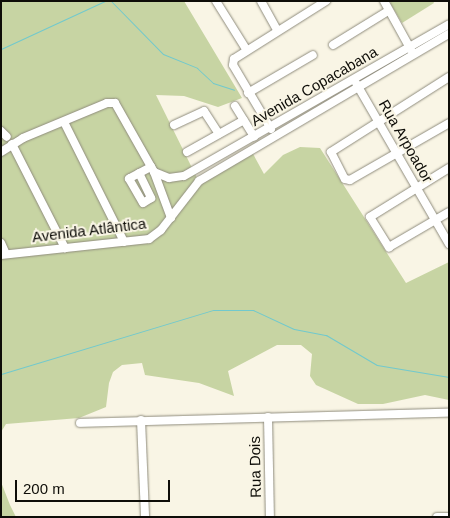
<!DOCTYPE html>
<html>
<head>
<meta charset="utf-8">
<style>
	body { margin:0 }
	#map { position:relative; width:450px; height:518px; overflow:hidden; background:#f9f5e5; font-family:Arial,sans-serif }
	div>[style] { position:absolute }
	.green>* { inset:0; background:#c7d4a3 }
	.stream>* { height:1px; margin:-0.5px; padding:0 0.5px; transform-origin:0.5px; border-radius:0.5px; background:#71c9cd }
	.roads { filter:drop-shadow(0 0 1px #8f8c7d) drop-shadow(0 0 1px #8f8c7d) }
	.minor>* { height:8px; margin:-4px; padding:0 4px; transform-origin:4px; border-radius:4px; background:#fff }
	span { translate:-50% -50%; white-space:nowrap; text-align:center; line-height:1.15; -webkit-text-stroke:4px #f9f5e5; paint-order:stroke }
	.street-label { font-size:15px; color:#0e0d08 }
	.frame { position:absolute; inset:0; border:2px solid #0e0d08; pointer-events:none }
	.scale { position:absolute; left:15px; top:480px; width:155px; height:22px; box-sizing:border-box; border:2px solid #0e0d08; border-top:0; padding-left:6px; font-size:15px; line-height:18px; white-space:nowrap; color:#0e0d08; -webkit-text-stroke:4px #f9f5e5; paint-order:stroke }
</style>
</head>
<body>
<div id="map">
	<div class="green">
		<div style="clip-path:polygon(1px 1px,184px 1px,242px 98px,218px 107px,184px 96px,156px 95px,199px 182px,252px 152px,264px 174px,283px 155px,300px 147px,320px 148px,406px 283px,449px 262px,449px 400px,425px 395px,383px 404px,358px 404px,316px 385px,310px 376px,312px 354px,301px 345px,277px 345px,228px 371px,234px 396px,199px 383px,145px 375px,142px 363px,122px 365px,113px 372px,109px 383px,106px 407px,79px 418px,6px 424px,1px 432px)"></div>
		<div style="clip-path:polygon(392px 1px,433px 1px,434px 3px,402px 23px,390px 3px)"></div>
		<div style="clip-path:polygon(1px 482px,10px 505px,16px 517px,1px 517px)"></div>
	</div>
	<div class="stream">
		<div style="left:111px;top:1px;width:74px;rotate:45.5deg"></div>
		<div style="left:163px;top:54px;width:37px;rotate:22deg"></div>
		<div style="left:197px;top:68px;width:22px;rotate:43deg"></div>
		<div style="left:213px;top:83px;width:22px;rotate:18deg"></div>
		<div style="left:1px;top:49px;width:115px;rotate:-24.8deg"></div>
		<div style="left:1px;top:374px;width:221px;rotate:-16.8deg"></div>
		<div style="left:213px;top:310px;width:40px"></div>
		<div style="left:253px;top:310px;width:45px;rotate:24.9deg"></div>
		<div style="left:294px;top:329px;width:33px;rotate:11deg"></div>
		<div style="left:326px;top:335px;width:59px;rotate:30.5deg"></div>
		<div style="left:377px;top:365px;width:73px;rotate:9.5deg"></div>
	</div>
	<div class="roads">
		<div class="minor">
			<div style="left:216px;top:1px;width:57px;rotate:58deg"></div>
			<div style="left:261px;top:1px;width:33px;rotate:61deg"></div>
			<div style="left:384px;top:1px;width:56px;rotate:61.1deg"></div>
			<div style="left:333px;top:45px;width:65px;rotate:-31.7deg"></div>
			<div style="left:449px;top:77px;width:140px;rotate:147.6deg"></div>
			<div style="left:331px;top:152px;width:30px;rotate:63deg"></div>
			<div style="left:345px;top:179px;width:5px;rotate:11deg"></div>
			<div style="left:350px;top:180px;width:114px;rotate:-29.9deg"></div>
			<div style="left:356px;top:83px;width:186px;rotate:60deg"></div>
			<div style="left:248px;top:93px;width:75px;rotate:-30.3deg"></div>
			<div style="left:235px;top:106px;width:36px;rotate:58deg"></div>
			<div style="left:64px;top:122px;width:134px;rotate:63.4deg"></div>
			<div style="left:174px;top:125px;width:33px;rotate:-25deg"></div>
			<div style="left:204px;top:111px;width:27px;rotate:57deg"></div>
			<div style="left:271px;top:129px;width:74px;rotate:-120.7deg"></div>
			<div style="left:233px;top:65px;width:6px;rotate:-81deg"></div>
			<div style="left:234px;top:59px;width:109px;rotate:-32.2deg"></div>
			<div style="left:1px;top:131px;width:8px;rotate:45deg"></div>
			<div style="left:12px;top:144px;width:117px;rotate:63deg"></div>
			<div style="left:1px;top:152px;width:26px;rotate:-32deg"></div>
			<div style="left:23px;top:138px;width:91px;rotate:-22.6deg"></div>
			<div style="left:107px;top:103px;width:8px"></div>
			<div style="left:115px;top:103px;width:79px;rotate:60.5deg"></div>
			<div style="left:154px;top:172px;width:49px;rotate:69.7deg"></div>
			<div style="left:187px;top:152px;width:65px;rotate:-29.3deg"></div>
			<div style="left:449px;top:168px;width:93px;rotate:148.2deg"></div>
			<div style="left:370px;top:217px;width:36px;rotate:58deg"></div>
			<div style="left:389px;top:247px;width:69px;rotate:-30.3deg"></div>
			<div style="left:154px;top:172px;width:16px;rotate:22deg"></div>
			<div style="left:169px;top:178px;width:15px;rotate:-8deg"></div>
			<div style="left:184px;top:176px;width:305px;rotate:-29.8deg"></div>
			<div style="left:139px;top:173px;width:28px;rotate:64deg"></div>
			<div style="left:151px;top:198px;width:9px;rotate:148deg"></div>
			<div style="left:143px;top:203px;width:28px;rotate:-120deg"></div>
			<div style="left:129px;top:179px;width:1px;rotate:-45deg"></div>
			<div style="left:130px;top:178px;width:24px;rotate:-28deg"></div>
			<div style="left:1px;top:243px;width:12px;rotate:66deg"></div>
			<div style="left:1px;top:255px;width:149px;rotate:-6.2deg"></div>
			<div style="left:149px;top:239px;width:15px;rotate:-37deg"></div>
			<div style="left:161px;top:230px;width:62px;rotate:-52.2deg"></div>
			<div style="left:199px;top:181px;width:290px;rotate:-30.5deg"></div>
			<div style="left:268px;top:417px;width:100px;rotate:88.9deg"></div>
			<div style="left:141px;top:420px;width:97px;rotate:87.6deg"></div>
			<div style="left:80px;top:423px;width:369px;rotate:-1.6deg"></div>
			<div style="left:437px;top:517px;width:12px"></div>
		</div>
	</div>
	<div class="street-label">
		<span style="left:314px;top:86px;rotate:-30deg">Avenida Copacabana</span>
		<span style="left:406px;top:141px;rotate:60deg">Rua Arpoador</span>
		<span style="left:89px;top:230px;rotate:-7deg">Avenida Atlântica</span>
		<span style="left:255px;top:467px;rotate:-91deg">Rua Dois</span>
	</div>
	<div class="frame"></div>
	<div class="scale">200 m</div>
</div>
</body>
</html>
